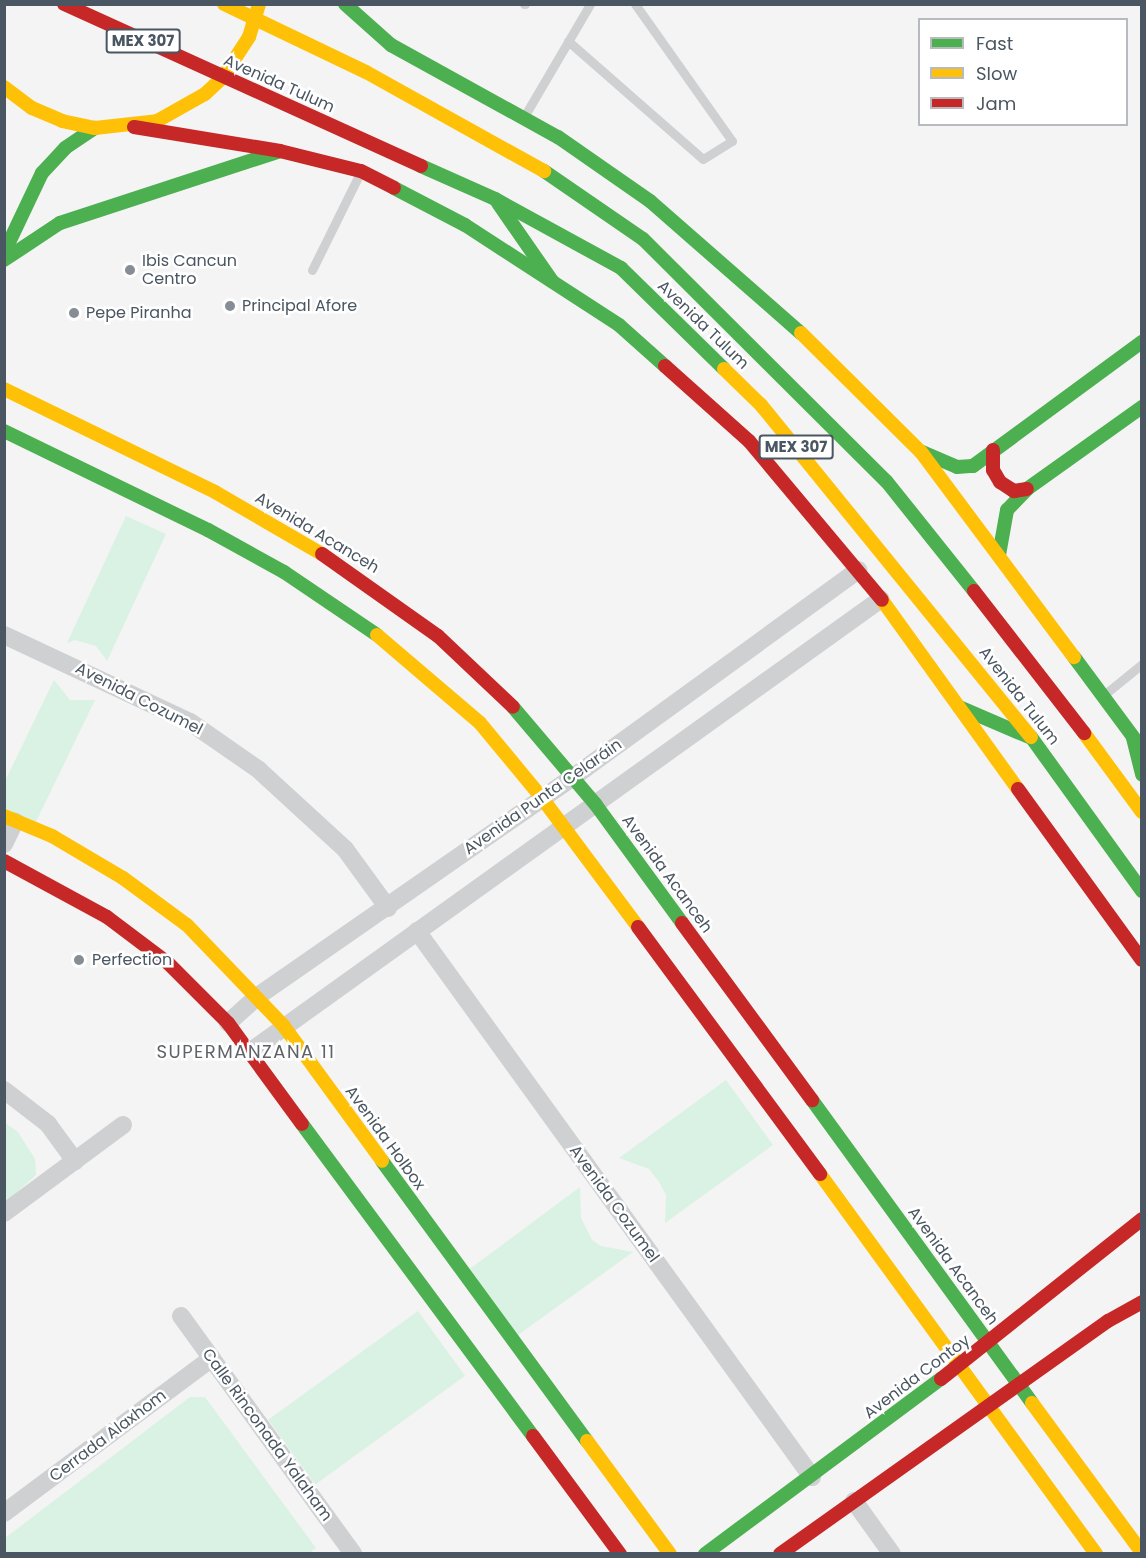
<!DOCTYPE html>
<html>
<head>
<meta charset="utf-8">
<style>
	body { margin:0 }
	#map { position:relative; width:1146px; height:1558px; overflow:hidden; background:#f4f4f4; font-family:Poppins,sans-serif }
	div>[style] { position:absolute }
	.green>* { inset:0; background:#d9f2e3; transform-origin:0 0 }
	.lane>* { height:9px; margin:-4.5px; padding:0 4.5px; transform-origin:4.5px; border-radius:4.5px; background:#ced0d2 }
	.street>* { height:18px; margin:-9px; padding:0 9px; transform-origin:9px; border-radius:9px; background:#ced0d2 }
	.fast>* { height:14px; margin:-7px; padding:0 7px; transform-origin:7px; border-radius:7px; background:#4caf50 }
	.slow>* { height:14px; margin:-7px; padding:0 7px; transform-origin:7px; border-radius:7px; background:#ffc107 }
	.jam>* { height:14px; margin:-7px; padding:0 7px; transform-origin:7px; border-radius:7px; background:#c62828 }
	.dots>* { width:16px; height:16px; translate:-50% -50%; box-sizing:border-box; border:3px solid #fff; border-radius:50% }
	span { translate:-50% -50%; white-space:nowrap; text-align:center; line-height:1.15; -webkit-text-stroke:5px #fff; paint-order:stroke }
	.shield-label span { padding:2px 4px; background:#fff; border:2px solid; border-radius:4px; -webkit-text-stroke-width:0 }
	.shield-label { font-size:15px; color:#4a5661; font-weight:700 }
	.street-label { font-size:16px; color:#4a5661 }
	.poi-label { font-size:16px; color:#4a5661 }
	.left { translate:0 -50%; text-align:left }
	.neighbourhood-label { font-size:18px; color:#5f6368; letter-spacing:1.5px }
	.frame { position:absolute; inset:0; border:6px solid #4a5661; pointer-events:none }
	.legend { position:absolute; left:918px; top:18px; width:210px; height:108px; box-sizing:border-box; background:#fff; border:2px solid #b7bbc0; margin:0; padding:8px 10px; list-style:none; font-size:18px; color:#4a5661 }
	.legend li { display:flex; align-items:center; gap:12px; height:30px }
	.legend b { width:30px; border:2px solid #b7bbc0 }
</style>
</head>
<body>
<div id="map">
	<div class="green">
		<div style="clip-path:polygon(126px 516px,166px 534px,107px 661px,96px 646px,75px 640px,67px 643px)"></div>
		<div style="clip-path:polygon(54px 680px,70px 700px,95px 700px,33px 828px,5px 815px,4px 783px)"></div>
		<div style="clip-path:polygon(726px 1080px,773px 1145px,665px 1223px,666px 1195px,659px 1182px,649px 1169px,619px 1158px)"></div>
		<div style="clip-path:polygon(4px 1122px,18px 1132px,35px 1159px,36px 1175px,4px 1204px)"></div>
		<div style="clip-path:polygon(580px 1187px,581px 1218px,592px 1240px,601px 1246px,633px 1252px,514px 1338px,467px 1271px)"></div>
		<div style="left:418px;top:1311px;width:80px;height:185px;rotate:54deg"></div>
		<div style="clip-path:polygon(190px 1397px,205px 1397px,316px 1548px,308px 1554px,5px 1553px,5px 1538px)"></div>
	</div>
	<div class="lane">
		<div style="left:524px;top:4px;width:1px"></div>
		<div style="left:568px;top:41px;width:179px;rotate:41.2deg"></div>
		<div style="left:703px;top:159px;width:34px;rotate:-32deg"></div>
		<div style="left:732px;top:141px;width:168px;rotate:-125.3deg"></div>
		<div style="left:525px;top:115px;width:129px;rotate:-59.6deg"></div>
		<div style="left:312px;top:270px;width:108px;rotate:-63.7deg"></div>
		<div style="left:1105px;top:694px;width:48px;rotate:-39deg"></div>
	</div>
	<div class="street">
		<div style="left:4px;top:635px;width:205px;rotate:25.1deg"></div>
		<div style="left:190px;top:722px;width:84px;rotate:34.8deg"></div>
		<div style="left:259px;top:770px;width:117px;rotate:42.6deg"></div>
		<div style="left:345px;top:849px;width:73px;rotate:53.9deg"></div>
		<div style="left:4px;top:844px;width:25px;rotate:-64deg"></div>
		<div style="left:417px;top:931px;width:674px;rotate:54.12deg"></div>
		<div style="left:228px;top:1023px;width:40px;rotate:-42deg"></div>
		<div style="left:258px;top:996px;width:382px;rotate:-34.8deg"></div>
		<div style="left:572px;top:778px;width:354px;rotate:-36deg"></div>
		<div style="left:251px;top:1051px;width:775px;rotate:-35.66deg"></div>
		<div style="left:4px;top:1090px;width:56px;rotate:37.7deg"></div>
		<div style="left:48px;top:1124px;width:46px;rotate:53.9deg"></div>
		<div style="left:4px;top:1213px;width:148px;rotate:-36.5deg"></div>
		<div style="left:181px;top:1316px;width:294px;rotate:54.1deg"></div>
		<div style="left:854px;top:1501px;width:65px;rotate:54.4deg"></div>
		<div style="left:4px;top:1513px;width:259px;rotate:-36.7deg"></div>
	</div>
	<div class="fast">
		<div style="left:345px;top:4px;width:62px;rotate:41.7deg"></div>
		<div style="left:391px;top:45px;width:191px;rotate:28.9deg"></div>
		<div style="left:558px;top:137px;width:112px;rotate:34.8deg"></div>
		<div style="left:650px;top:201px;width:201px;rotate:41.2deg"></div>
		<div style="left:421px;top:166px;width:81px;rotate:24deg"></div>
		<div style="left:495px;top:199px;width:144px;rotate:28.7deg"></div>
		<div style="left:621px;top:268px;width:144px;rotate:44.4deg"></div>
		<div style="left:544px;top:171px;width:120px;rotate:34.5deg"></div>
		<div style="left:643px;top:239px;width:344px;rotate:44.9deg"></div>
		<div style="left:887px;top:482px;width:139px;rotate:51.4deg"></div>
		<div style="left:394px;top:188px;width:80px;rotate:27.5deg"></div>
		<div style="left:465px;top:225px;width:184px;rotate:33deg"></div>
		<div style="left:619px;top:325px;width:62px;rotate:41.7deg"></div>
		<div style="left:498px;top:203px;width:95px;rotate:55.3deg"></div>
		<div style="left:4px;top:253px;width:89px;rotate:-64.6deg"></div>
		<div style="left:42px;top:173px;width:34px;rotate:-47deg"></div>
		<div style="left:65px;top:148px;width:36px;rotate:-34deg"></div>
		<div style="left:4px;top:260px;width:67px;rotate:-33.5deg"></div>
		<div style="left:60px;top:223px;width:231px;rotate:-18.1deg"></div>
		<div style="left:4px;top:431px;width:227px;rotate:25.9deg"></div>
		<div style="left:208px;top:530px;width:87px;rotate:28.9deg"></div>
		<div style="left:284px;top:572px;width:112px;rotate:34.1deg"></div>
		<div style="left:922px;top:452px;width:38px;rotate:23deg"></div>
		<div style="left:957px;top:467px;width:16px;rotate:-4deg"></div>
		<div style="left:973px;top:466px;width:210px;rotate:-36.3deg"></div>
		<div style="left:999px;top:555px;width:46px;rotate:-79.9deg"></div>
		<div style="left:1007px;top:510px;width:29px;rotate:-46deg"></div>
		<div style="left:1027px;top:489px;width:141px;rotate:-35.5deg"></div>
		<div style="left:1074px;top:657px;width:114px;rotate:53.5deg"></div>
		<div style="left:513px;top:707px;width:128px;rotate:49.7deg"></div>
		<div style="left:596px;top:805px;width:146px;rotate:53.9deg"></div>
		<div style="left:959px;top:707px;width:76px;rotate:23.2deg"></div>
		<div style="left:1031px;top:737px;width:190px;rotate:54.2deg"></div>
		<div style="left:1133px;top:738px;width:38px;rotate:76deg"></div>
		<div style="left:812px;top:1100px;width:374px;rotate:54deg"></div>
		<div style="left:302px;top:1124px;width:388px;rotate:53.5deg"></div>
		<div style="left:382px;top:1161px;width:347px;rotate:53.8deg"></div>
		<div style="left:705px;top:1554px;width:294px;rotate:-36.6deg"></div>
	</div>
	<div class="slow">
		<div style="left:224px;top:4px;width:157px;rotate:25.6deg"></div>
		<div style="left:366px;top:72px;width:204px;rotate:29.1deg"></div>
		<div style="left:4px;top:87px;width:35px;rotate:37deg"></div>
		<div style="left:32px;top:108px;width:33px;rotate:23deg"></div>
		<div style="left:62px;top:121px;width:34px;rotate:12deg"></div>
		<div style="left:95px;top:128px;width:62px;rotate:-6.4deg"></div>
		<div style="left:157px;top:121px;width:55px;rotate:-29.4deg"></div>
		<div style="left:205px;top:94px;width:25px;rotate:-43deg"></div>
		<div style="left:223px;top:77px;width:48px;rotate:-57deg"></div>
		<div style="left:249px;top:37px;width:34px;rotate:-73deg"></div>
		<div style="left:801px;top:333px;width:169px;rotate:44.8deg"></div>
		<div style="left:921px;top:452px;width:256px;rotate:53.3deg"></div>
		<div style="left:724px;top:369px;width:52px;rotate:44.2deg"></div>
		<div style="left:761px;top:405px;width:428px;rotate:50.9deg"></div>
		<div style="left:4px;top:389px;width:235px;rotate:26deg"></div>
		<div style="left:215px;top:492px;width:124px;rotate:30.1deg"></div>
		<div style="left:882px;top:600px;width:233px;rotate:54.3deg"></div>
		<div style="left:377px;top:635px;width:135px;rotate:40.5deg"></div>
		<div style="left:480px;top:723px;width:97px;rotate:50.4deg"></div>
		<div style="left:542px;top:798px;width:161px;rotate:53.3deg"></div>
		<div style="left:1084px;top:733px;width:98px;rotate:53.7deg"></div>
		<div style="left:4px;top:816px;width:52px;rotate:22.6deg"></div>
		<div style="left:52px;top:836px;width:82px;rotate:30.6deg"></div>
		<div style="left:123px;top:878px;width:79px;rotate:36.3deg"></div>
		<div style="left:187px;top:925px;width:139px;rotate:46.2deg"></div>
		<div style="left:283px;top:1025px;width:168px;rotate:53.9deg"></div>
		<div style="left:820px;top:1174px;width:470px;rotate:54deg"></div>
		<div style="left:1032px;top:1403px;width:186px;rotate:53.7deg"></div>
		<div style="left:587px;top:1441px;width:140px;rotate:53.7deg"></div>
	</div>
	<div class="jam">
		<div style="left:64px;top:4px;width:392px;rotate:24.4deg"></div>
		<div style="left:134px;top:127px;width:148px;rotate:9.3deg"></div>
		<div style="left:280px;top:151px;width:83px;rotate:13.9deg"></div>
		<div style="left:361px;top:171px;width:37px;rotate:27deg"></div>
		<div style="left:665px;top:366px;width:113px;rotate:41.8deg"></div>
		<div style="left:749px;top:441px;width:207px;rotate:50.1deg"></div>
		<div style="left:993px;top:450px;width:20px;rotate:90deg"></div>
		<div style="left:993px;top:470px;width:14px;rotate:60deg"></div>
		<div style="left:1000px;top:482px;width:17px;rotate:33deg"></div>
		<div style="left:1014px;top:491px;width:13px;rotate:-9deg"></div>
		<div style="left:322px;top:554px;width:142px;rotate:35.3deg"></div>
		<div style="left:438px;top:636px;width:103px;rotate:43.4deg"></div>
		<div style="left:974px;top:591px;width:180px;rotate:52.2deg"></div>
		<div style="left:1018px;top:789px;width:211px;rotate:54.1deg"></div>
		<div style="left:4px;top:861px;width:117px;rotate:28.5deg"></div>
		<div style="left:107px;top:917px;width:76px;rotate:37deg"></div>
		<div style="left:168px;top:963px;width:85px;rotate:45deg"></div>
		<div style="left:228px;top:1023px;width:125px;rotate:53.8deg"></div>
		<div style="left:682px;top:923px;width:220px;rotate:53.7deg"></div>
		<div style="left:638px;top:927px;width:307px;rotate:53.6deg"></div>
		<div style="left:941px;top:1379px;width:257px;rotate:-38.5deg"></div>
		<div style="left:533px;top:1436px;width:147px;rotate:53.6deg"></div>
		<div style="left:780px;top:1554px;width:402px;rotate:-35.4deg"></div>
		<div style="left:1108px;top:1321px;width:39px;rotate:-29deg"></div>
	</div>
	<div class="dots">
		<div style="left:130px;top:270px;background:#868d94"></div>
		<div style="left:230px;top:306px;background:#868d94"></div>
		<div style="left:74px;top:313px;background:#868d94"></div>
		<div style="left:79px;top:960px;background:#868d94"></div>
	</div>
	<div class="shield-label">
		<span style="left:143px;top:41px">MEX 307</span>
		<span style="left:796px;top:447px">MEX 307</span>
	</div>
	<div class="street-label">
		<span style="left:279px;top:84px;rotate:24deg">Avenida Tulum</span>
		<span style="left:703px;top:325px;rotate:44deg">Avenida Tulum</span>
		<span style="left:317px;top:533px;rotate:31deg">Avenida Acanceh</span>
		<span style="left:1019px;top:696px;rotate:52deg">Avenida Tulum</span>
		<span style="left:139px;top:699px;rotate:27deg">Avenida Cozumel</span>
		<span style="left:543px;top:797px;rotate:-35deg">Avenida Punta Celaráin</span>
		<span style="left:667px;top:874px;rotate:54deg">Avenida Acanceh</span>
		<span style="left:385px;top:1138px;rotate:54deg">Avenida Holbox</span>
		<span style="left:614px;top:1204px;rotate:54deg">Avenida Cozumel</span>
		<span style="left:953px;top:1266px;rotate:54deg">Avenida Acanceh</span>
		<span style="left:917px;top:1377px;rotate:-37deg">Avenida Contoy</span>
		<span style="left:267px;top:1435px;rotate:54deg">Calle Rinconada Yalaham</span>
		<span style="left:108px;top:1436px;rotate:-37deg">Cerrada Alaxhom</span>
	</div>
	<div class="poi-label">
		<span class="left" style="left:142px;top:270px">Ibis Cancun<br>Centro</span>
		<span class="left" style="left:242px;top:306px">Principal Afore</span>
		<span class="left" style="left:86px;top:313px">Pepe Piranha</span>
		<span class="left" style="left:92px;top:960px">Perfection</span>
	</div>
	<div class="neighbourhood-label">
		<span style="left:246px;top:1052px">SUPERMANZANA 11</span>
	</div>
	<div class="frame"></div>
	<ul class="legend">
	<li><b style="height:8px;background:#4caf50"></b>Fast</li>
	<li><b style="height:8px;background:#ffc107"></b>Slow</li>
	<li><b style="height:8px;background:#c62828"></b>Jam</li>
	</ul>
</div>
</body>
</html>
